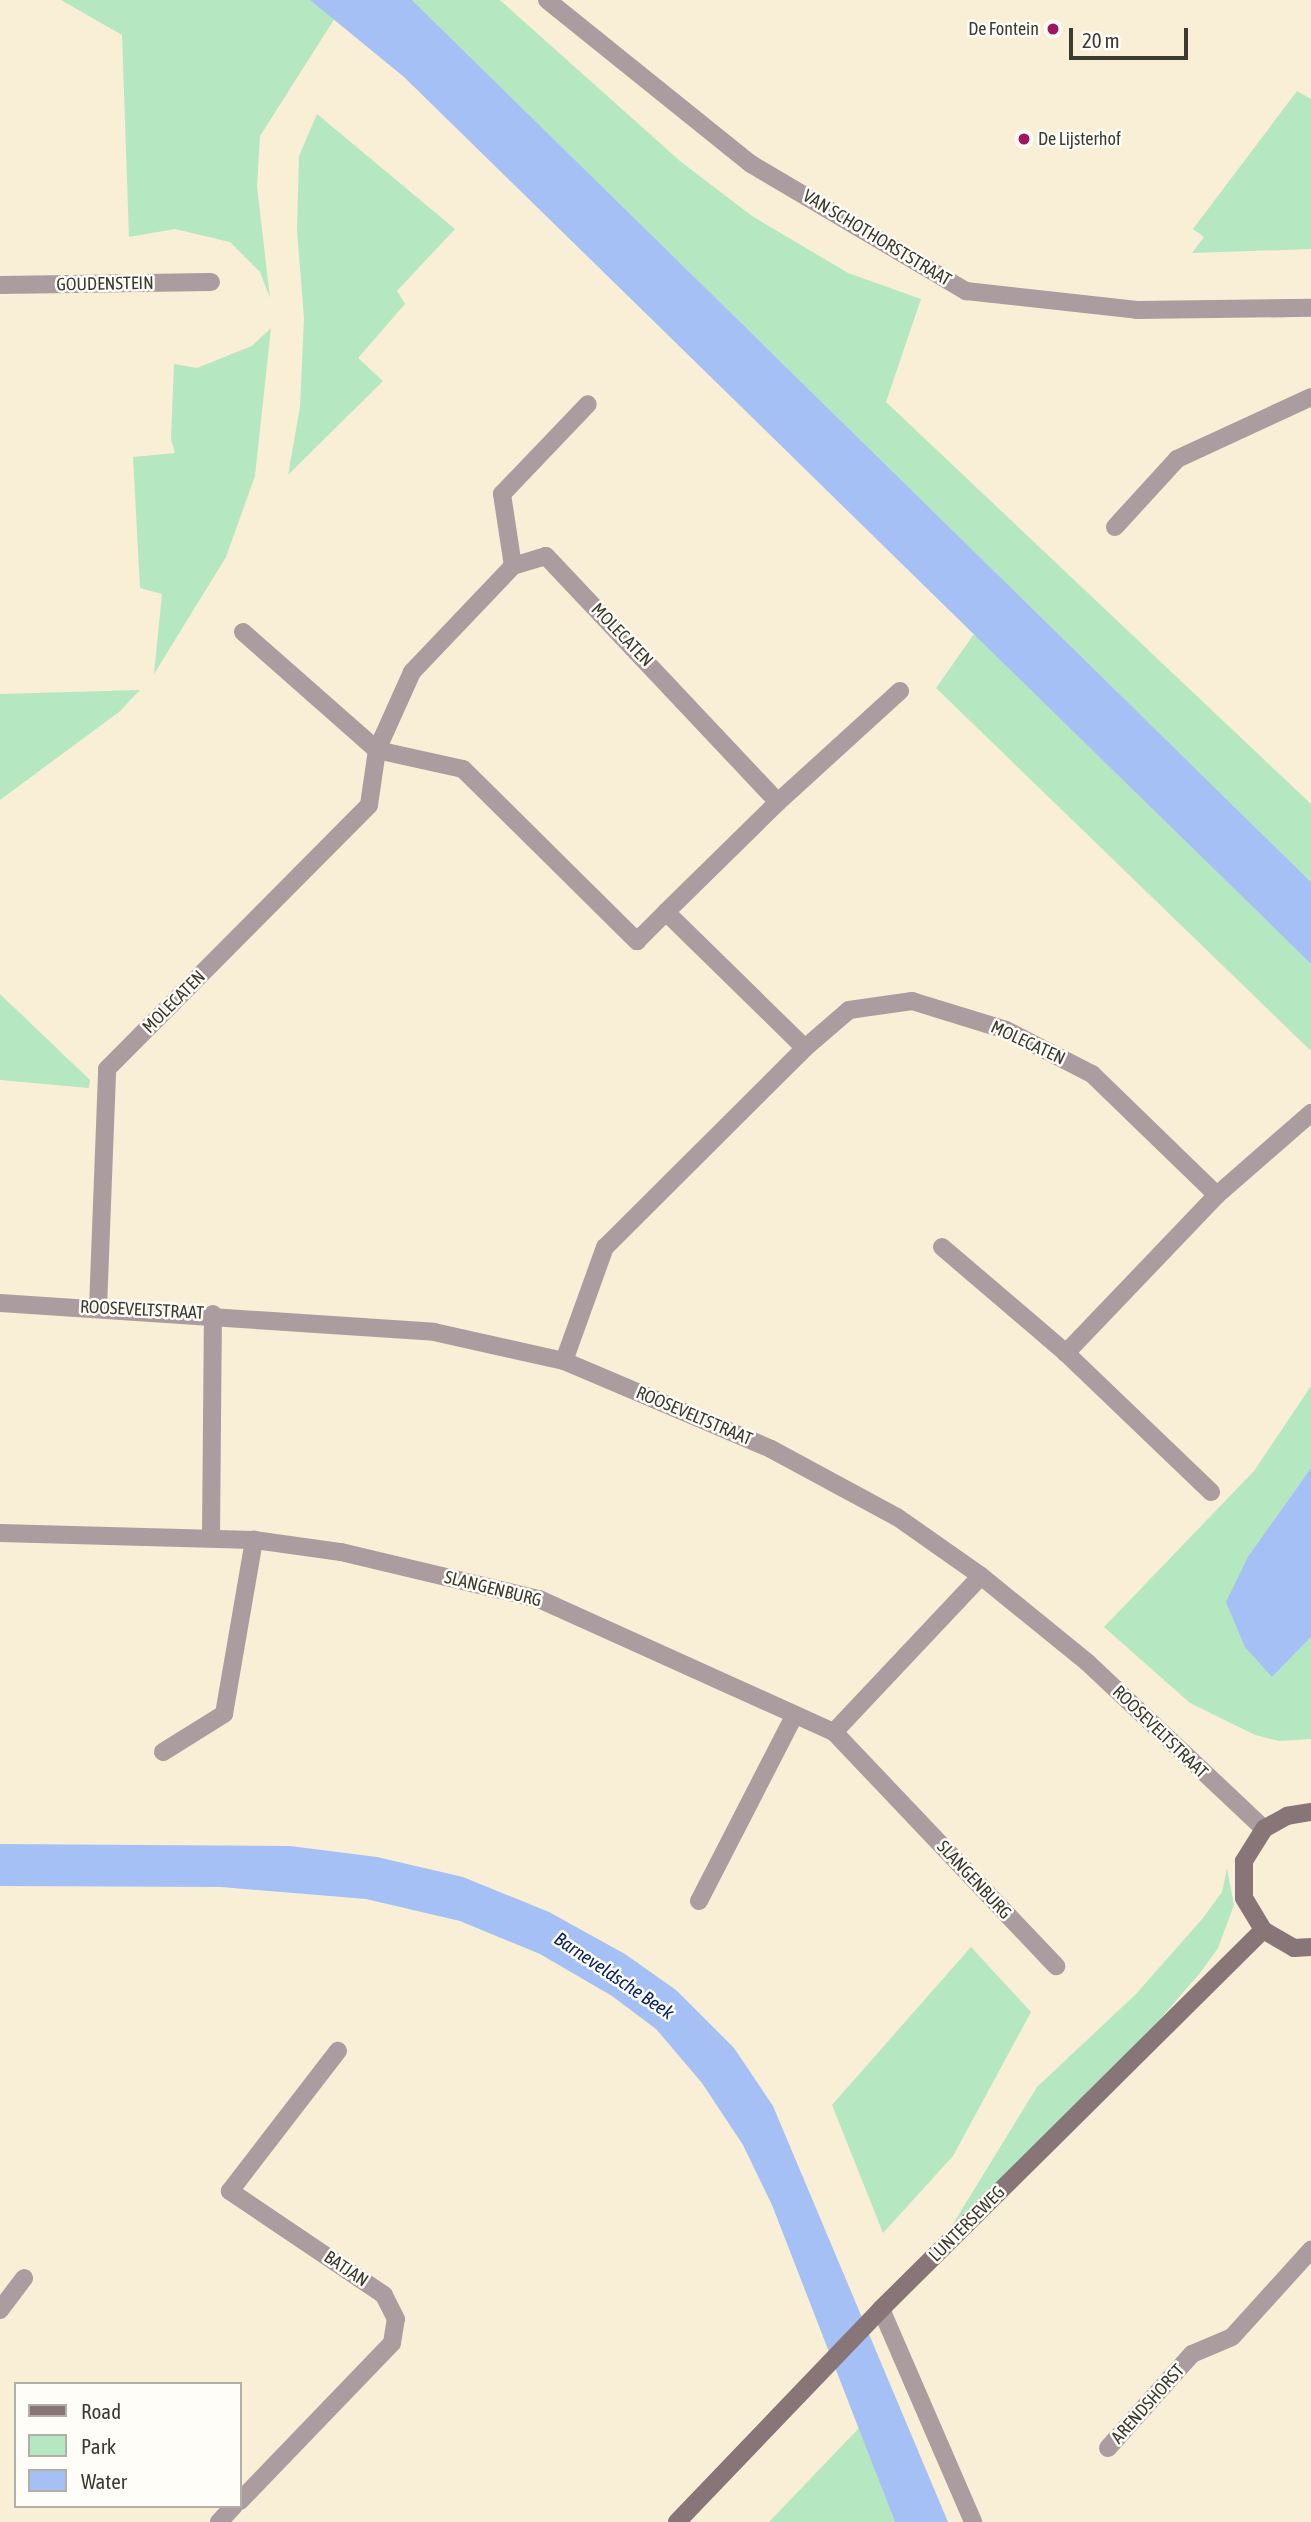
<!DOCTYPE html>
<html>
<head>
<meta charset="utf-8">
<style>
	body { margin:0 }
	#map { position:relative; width:1311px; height:2522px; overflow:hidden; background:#f8efd6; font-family:"Asap Condensed",sans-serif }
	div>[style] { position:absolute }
	.green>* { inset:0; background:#b5e7c1 }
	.water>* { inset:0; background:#a5c0f4 }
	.service>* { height:18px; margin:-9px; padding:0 9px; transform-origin:9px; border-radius:9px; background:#aa9c9f }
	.minor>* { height:18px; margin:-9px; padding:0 9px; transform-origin:9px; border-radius:9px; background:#aa9c9f }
	.tertiary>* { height:18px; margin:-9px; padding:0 9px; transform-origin:9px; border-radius:9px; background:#aa9c9f }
	.secondary>* { height:18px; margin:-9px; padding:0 9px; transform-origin:9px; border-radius:9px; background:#877578 }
	.dots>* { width:19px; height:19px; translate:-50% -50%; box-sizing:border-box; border:4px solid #fffdf8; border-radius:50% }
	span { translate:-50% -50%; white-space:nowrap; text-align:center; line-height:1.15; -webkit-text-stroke:5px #fffdf8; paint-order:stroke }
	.poi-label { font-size:18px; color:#3d3a30 }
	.right { translate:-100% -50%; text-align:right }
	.left { translate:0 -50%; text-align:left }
	.street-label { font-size:18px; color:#3d3a30 }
	.water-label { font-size:19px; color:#0b2660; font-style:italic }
	.legend { position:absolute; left:14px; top:2382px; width:228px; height:126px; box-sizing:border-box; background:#fffdf8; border:2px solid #b1afa8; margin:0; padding:9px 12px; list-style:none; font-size:21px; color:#3d3a30 }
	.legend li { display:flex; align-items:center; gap:14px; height:35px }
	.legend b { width:35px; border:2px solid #b1afa8 }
	.scale { position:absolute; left:1069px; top:28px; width:119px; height:32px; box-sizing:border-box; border:4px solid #3d3a30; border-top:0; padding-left:9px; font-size:21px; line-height:24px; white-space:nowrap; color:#3d3a30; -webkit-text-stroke:5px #fffdf8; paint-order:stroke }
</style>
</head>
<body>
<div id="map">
	<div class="green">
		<div style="clip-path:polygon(61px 0,310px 0,335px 18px,260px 136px,257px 186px,270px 298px,260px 272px,230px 242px,175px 229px,129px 237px,122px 35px)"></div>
		<div style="clip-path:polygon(412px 0,500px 0,680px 161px,752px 216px,848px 273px,921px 299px,886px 402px,1311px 804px,1311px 882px)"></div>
		<div style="clip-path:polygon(1297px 91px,1311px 99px,1311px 249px,1192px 253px,1204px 237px,1193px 229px)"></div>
		<div style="clip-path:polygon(317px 114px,455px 229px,397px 291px,405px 304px,358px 358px,383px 381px,288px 475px,300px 407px,304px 318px,297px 230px,299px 156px)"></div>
		<div style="clip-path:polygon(271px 328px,255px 476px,226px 557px,154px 674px,162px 594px,140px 588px,133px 457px,175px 453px,171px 439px,174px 364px,197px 368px,252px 346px)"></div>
		<div style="clip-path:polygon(974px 634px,1311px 964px,1311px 1051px,936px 688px)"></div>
		<div style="clip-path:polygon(140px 690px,119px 712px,0 800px,0 694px)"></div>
		<div style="clip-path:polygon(0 994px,90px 1080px,89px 1088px,0 1080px)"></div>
		<div style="clip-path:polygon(1311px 1386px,1311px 1468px,1249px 1555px,1272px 1677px,1311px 1637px,1311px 1739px,1279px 1741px,1255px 1735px,1190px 1703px,1104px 1627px,1254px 1471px)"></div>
		<div style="clip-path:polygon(1227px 1868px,1234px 1905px,1218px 1948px,1200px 1973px,1155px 2025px,948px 2232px,1037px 2087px,1136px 1994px,1203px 1918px,1222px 1892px)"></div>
		<div style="clip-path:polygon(971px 1947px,1031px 2012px,953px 2156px,883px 2233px,832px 2105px)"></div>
		<div style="clip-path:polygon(859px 2428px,895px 2522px,769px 2522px)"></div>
	</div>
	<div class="water">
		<div style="clip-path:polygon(310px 0,412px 0,1311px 882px,1311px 964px,404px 77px)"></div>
		<div style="clip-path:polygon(1311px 1468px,1311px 1637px,1272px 1677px,1245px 1647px,1226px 1602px,1249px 1555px)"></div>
		<div style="clip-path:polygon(0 1844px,290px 1846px,377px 1857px,463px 1877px,549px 1912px,625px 1954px,676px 1990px,734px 2048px,773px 2106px,948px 2522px,895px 2522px,772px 2205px,743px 2145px,702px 2083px,656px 2029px,612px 1996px,540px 1954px,460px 1921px,366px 1899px,221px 1887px,0 1886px)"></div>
	</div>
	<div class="service">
		<div style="left:881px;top:2309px;width:232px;rotate:66.6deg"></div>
	</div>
	<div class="minor">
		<div style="left:547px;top:0;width:262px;rotate:38.8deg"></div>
		<div style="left:751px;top:164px;width:250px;rotate:30.6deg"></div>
		<div style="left:966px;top:291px;width:172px;rotate:6.3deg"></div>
		<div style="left:1137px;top:310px;width:174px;rotate:-0.7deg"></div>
		<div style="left:0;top:285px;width:211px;rotate:-0.8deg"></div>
		<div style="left:1115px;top:527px;width:92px;rotate:-47.6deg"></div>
		<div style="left:1177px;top:459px;width:148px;rotate:-24.8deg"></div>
		<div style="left:513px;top:566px;width:73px;rotate:-98.7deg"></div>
		<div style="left:502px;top:494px;width:124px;rotate:-46.3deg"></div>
		<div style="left:243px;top:632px;width:179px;rotate:41.4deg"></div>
		<div style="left:377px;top:750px;width:88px;rotate:12.5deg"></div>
		<div style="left:463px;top:769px;width:245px;rotate:44.7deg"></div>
		<div style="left:637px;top:941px;width:41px;rotate:-45deg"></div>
		<div style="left:778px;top:802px;width:165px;rotate:-42.3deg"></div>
		<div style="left:805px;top:1048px;width:58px;rotate:-40.8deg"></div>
		<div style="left:849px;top:1010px;width:64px;rotate:-8.1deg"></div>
		<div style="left:912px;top:1001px;width:98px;rotate:17.1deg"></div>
		<div style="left:1006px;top:1030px;width:97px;rotate:27.1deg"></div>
		<div style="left:1092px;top:1074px;width:174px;rotate:44.1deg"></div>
		<div style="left:1217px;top:1195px;width:219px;rotate:133.7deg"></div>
		<div style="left:1066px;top:1353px;width:201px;rotate:43.8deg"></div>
		<div style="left:1217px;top:1195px;width:125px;rotate:-41.1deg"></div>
		<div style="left:942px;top:1247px;width:163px;rotate:40.5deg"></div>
		<div style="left:98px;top:1308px;width:239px;rotate:-87.8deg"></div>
		<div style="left:107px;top:1069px;width:372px;rotate:-45.2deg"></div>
		<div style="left:369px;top:805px;width:56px;rotate:-81.7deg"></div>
		<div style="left:377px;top:750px;width:85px;rotate:-65.8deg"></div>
		<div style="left:412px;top:672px;width:146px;rotate:-46.4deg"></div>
		<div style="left:513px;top:566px;width:34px;rotate:-17deg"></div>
		<div style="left:546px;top:556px;width:338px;rotate:46.7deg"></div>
		<div style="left:778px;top:802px;width:157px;rotate:135.5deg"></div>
		<div style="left:666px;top:912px;width:194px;rotate:44.4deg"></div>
		<div style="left:805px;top:1048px;width:282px;rotate:135.1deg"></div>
		<div style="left:605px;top:1247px;width:121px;rotate:109.8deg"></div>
		<div style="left:0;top:1533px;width:254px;rotate:1.6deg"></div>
		<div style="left:254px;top:1540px;width:88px;rotate:7.9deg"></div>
		<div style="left:341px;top:1552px;width:204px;rotate:13.4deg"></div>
		<div style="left:539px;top:1599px;width:324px;rotate:24.3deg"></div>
		<div style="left:834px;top:1732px;width:323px;rotate:46.5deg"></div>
		<div style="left:211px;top:1536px;width:222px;rotate:-89.5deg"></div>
		<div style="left:834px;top:1732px;width:214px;rotate:-46.7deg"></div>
		<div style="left:163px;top:1752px;width:72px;rotate:-31.9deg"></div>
		<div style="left:224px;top:1714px;width:177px;rotate:-80.2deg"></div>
		<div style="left:699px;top:1901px;width:208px;rotate:-62.8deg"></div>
		<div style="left:0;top:2310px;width:40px;rotate:-53deg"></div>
		<div style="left:1108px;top:2448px;width:126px;rotate:-48.2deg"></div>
		<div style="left:1192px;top:2354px;width:43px;rotate:-23deg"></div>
		<div style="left:1232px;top:2337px;width:118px;rotate:-47.8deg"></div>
		<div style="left:240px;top:2501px;width:219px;rotate:-46.1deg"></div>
		<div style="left:392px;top:2343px;width:24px;rotate:-81deg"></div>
		<div style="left:396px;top:2319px;width:27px;rotate:-117deg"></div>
		<div style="left:384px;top:2295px;width:186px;rotate:-146deg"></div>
		<div style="left:230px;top:2191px;width:177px;rotate:-52.4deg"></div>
		<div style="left:219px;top:2522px;width:22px;rotate:-47deg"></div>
	</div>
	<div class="tertiary">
		<div style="left:0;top:1303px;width:435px;rotate:3.8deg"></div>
		<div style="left:434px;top:1332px;width:133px;rotate:12.6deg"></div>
		<div style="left:564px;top:1361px;width:225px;rotate:23deg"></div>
		<div style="left:771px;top:1449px;width:143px;rotate:28.4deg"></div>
		<div style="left:897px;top:1517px;width:103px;rotate:35.1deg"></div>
		<div style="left:981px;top:1576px;width:138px;rotate:39.1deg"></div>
		<div style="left:1088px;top:1663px;width:242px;rotate:43.3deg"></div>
	</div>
	<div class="secondary">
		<div style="left:1311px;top:1812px;width:24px;rotate:171deg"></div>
		<div style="left:1287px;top:1816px;width:26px;rotate:151deg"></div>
		<div style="left:1264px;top:1829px;width:38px;rotate:122deg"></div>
		<div style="left:1244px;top:1861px;width:37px;rotate:90deg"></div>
		<div style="left:1244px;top:1898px;width:37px;rotate:59deg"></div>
		<div style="left:1263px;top:1930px;width:36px;rotate:30deg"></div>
		<div style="left:1294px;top:1948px;width:17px;rotate:-3deg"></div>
		<div style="left:677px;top:2522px;width:295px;rotate:-46.2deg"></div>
		<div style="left:881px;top:2309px;width:538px;rotate:-44.77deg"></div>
	</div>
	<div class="dots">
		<div style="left:1053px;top:29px;background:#a01560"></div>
		<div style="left:1024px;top:139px;background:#a01560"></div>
	</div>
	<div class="poi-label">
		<span class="right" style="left:1039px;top:29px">De Fontein</span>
		<span class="left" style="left:1038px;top:139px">De Lijsterhof</span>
	</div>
	<div class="street-label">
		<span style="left:877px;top:238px;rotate:31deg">VAN SCHOTHORSTSTRAAT</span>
		<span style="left:105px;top:284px;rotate:-1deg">GOUDENSTEIN</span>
		<span style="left:622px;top:635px;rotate:46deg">MOLECATEN</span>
		<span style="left:174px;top:1002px;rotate:-45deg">MOLECATEN</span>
		<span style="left:1028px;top:1043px;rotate:25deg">MOLECATEN</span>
		<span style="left:142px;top:1310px;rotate:3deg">ROOSEVELTSTRAAT</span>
		<span style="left:694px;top:1416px;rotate:23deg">ROOSEVELTSTRAAT</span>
		<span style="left:493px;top:1589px;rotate:14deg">SLANGENBURG</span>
		<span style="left:1160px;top:1732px;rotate:44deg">ROOSEVELTSTRAAT</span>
		<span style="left:974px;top:1880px;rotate:47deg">SLANGENBURG</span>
		<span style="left:967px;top:2224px;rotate:-45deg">LUNTERSEWEG</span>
		<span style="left:346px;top:2269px;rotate:34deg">BATJAN</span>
		<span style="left:1148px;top:2404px;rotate:-48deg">ARENDSHORST</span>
	</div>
	<div class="water-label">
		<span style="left:614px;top:1976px;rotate:34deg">Barneveldsche Beek</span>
	</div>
	<ul class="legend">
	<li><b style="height:9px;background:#877578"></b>Road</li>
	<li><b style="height:19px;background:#b5e7c1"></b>Park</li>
	<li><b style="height:19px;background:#a5c0f4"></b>Water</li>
	</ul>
	<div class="scale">20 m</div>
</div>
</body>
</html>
